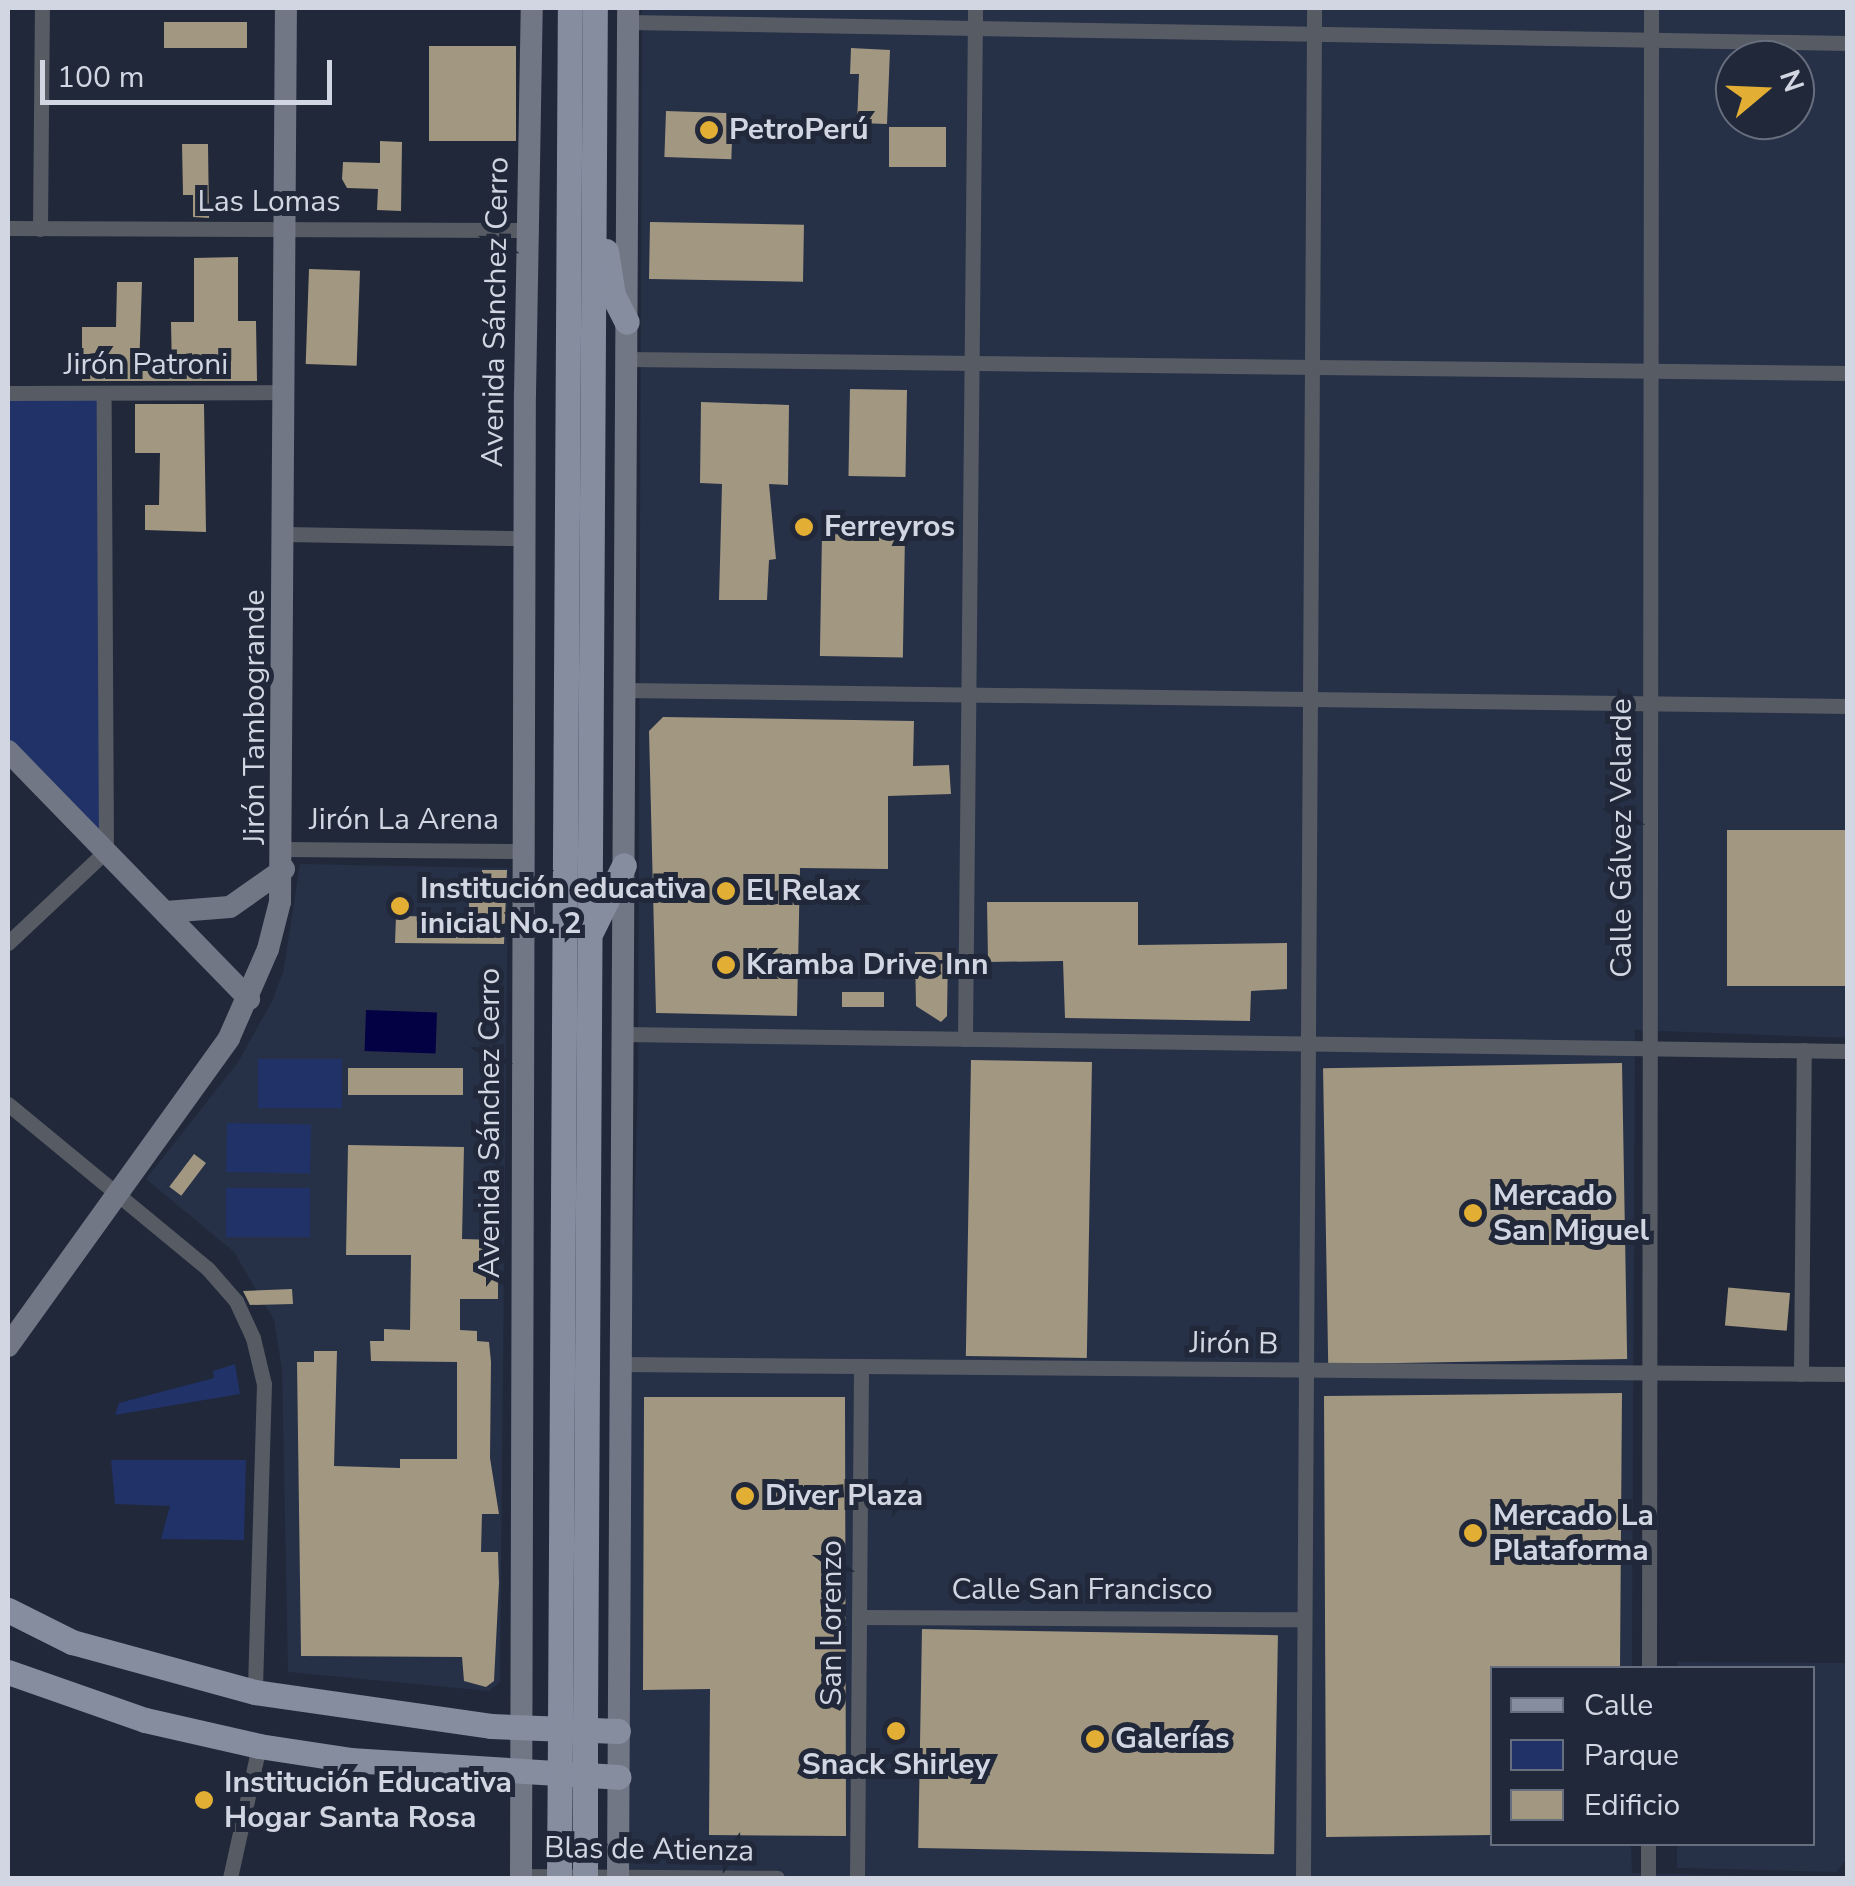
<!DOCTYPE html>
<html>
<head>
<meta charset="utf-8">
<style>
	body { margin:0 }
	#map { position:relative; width:1855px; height:1886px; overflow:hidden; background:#212839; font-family:"Nunito Sans",sans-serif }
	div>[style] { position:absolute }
	.built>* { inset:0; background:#263047 }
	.green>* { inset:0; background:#203267; transform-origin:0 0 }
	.water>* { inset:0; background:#030044; transform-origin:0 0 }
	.building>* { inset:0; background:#a29781; transform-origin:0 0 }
	.street>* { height:15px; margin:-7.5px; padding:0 7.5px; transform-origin:7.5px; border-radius:7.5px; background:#575b64 }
	.secondary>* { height:22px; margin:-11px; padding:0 11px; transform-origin:11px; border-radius:11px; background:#717785 }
	.primary>* { height:25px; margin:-12.5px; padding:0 12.5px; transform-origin:12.5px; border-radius:12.5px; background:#858d9f }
	.primary-bridge>* { height:25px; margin:-12.5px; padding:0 12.5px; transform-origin:12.5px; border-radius:12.5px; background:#858d9f }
	.dots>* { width:28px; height:28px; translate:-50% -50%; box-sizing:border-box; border:5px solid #212839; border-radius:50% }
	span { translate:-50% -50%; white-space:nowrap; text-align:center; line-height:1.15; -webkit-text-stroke:10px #212839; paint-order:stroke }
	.poi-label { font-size:30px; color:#d1d6e2; font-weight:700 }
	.left { translate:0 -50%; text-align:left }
	.street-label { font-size:30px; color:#d1d6e2 }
	.frame { position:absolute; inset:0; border:10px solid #d1d6e2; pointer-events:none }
	.legend { position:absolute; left:1490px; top:1666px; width:325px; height:180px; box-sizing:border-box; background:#212839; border:2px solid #676e7d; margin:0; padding:12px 18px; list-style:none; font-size:30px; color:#d1d6e2 }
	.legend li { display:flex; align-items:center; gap:20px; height:50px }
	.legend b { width:50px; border:2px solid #676e7d }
	.north { position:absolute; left:1715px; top:40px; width:100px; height:100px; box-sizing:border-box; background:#212839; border:2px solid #676e7d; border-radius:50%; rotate:71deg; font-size:28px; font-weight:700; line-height:40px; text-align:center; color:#d1d6e2 }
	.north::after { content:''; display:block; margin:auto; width:35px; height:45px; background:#e2ae34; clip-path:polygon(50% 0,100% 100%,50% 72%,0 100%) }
	.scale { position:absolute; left:40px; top:60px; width:292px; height:45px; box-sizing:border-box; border:5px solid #d1d6e2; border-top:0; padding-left:12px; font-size:30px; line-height:35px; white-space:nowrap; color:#d1d6e2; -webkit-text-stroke:8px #212839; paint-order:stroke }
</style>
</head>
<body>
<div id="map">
	<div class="built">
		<div style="clip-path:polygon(evenodd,642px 8px,1847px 8px,1847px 1038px,1635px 1030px,1632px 1668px,1492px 1668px,1492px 1844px,1631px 1844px,1632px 1873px,1847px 1878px,615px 1878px,638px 1082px,642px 8px,1735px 60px,1795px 60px,1795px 120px,1735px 120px,1735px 60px)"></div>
		<div style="clip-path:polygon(300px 864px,508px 868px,500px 1682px,489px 1691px,288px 1672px,282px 1370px,274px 1320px,234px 1252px,146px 1179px,238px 1062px,272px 1001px,283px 973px)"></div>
		<div style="clip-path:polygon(1677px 1662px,1847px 1663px,1847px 1858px,1837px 1872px,1677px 1868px,1677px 1844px,1812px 1844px,1812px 1668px,1677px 1668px)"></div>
	</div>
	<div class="green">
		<div style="clip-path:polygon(8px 393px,104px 394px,106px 851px,8px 751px)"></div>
		<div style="left:258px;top:1059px;width:84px;height:49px"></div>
		<div style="left:227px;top:1123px;width:84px;height:49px;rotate:1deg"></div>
		<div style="left:226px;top:1188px;width:84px;height:49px"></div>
		<div style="clip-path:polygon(235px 1364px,240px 1394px,115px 1415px,119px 1403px,214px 1378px,213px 1371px)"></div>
		<div style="clip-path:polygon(111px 1460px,246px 1460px,244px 1540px,161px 1539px,170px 1506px,115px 1504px)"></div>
	</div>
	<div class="water">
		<div style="left:366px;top:1010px;width:71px;height:41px;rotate:2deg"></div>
	</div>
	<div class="building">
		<div style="left:164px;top:22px;width:83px;height:26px"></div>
		<div style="left:429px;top:46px;width:87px;height:95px"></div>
		<div style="clip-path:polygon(851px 48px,890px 50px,887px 124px,857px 123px,859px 74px,850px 74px)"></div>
		<div style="left:666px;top:111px;width:67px;height:46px;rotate:2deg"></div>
		<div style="left:889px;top:127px;width:57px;height:40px"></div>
		<div style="clip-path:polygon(380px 141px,402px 142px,401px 211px,377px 210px,378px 189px,347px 188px,342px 179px,343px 162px,380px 163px)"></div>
		<div style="clip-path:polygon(182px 144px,208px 144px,209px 218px,193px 217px,193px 195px,183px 195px)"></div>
		<div style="left:650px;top:222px;width:154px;height:57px;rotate:1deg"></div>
		<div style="clip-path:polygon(238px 257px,238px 321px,256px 321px,257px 381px,82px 381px,82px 327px,116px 327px,117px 282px,142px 282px,139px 371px,172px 371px,171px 322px,194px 322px,194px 258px)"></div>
		<div style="left:309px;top:269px;width:51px;height:95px;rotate:2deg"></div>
		<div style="left:850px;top:389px;width:57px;height:87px;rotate:1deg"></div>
		<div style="clip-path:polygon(701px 402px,789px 405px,788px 485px,769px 484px,776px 559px,769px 560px,767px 600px,719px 600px,722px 484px,700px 483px)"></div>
		<div style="clip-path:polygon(135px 404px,204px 404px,206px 532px,145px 530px,145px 505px,159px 505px,160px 453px,135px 453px)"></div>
		<div style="left:822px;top:534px;width:83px;height:122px;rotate:1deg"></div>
		<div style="clip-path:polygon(663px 717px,914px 721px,913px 766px,949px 765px,951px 794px,888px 796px,888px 869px,800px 868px,797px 1016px,656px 1013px,649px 731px)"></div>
		<div style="left:1727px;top:830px;width:121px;height:156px"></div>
		<div style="clip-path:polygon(482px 870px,507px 870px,504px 944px,395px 943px,396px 916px,469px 917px,469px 902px,481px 902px)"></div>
		<div style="clip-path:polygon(987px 902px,1138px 902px,1138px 945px,1287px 943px,1287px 989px,1251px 991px,1250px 1021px,1065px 1018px,1063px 961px,988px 962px)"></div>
		<div style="clip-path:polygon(915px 952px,948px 952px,947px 1016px,941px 1022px,916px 1006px)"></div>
		<div style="left:842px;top:992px;width:42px;height:15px"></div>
		<div style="left:971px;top:1060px;width:121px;height:296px;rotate:1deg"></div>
		<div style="left:1622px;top:1063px;width:296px;height:299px;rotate:89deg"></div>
		<div style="left:348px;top:1068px;width:115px;height:27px"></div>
		<div style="clip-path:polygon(348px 1145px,464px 1147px,462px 1239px,498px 1240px,498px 1299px,460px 1299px,460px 1330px,477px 1331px,477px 1341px,489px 1342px,491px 1362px,490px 1458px,499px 1514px,482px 1514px,481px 1552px,498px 1552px,499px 1583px,494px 1681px,486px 1687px,464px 1681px,462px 1657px,301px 1656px,297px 1362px,314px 1362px,314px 1351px,337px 1351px,334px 1466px,400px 1468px,400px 1459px,457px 1459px,457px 1362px,371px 1361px,370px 1341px,384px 1341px,384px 1329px,410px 1330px,411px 1255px,346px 1255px)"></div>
		<div style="left:194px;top:1154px;width:15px;height:41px;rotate:37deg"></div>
		<div style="clip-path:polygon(292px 1289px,293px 1304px,250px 1305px,243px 1291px)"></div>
		<div style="left:1790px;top:1293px;width:38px;height:62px;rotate:95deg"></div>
		<div style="clip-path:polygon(1622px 1393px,1620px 1668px,1492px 1668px,1492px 1835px,1326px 1837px,1324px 1396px)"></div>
		<div style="clip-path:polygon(644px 1397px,845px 1397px,846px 1836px,709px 1835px,710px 1689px,643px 1690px)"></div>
		<div style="left:922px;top:1629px;width:356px;height:219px;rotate:1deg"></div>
	</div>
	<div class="street">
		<div style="left:628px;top:22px;width:1220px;rotate:0.99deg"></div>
		<div style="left:8px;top:228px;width:523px;rotate:0.22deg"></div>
		<div style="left:40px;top:229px;width:221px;rotate:-89.5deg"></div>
		<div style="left:627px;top:359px;width:1221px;rotate:0.66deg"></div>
		<div style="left:8px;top:393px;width:277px;rotate:-0.2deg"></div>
		<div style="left:285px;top:534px;width:241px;rotate:1deg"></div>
		<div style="left:625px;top:690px;width:1223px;rotate:0.75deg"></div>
		<div style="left:284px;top:849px;width:238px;rotate:0.5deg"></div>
		<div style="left:8px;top:943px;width:134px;rotate:-43.2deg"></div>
		<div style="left:106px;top:851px;width:457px;rotate:-90.3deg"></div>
		<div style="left:623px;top:1034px;width:1225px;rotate:0.8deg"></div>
		<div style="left:965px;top:1039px;width:1031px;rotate:-89.44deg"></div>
		<div style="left:8px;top:1104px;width:259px;rotate:39.5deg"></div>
		<div style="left:208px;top:1269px;width:43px;rotate:48.8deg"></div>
		<div style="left:236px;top:1301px;width:41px;rotate:65.3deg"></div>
		<div style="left:253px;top:1338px;width:47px;rotate:76.6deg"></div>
		<div style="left:264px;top:1384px;width:308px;rotate:91.7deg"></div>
		<div style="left:621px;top:1364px;width:1227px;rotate:0.47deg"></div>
		<div style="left:1801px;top:1374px;width:324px;rotate:-89.5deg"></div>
		<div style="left:859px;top:1617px;width:445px;rotate:0.3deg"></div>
		<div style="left:1649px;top:1668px;width:1660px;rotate:-89.93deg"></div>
		<div style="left:521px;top:1876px;width:256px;rotate:0.4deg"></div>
		<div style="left:230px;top:1878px;width:135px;rotate:-77.6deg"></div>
		<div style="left:857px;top:1878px;width:511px;rotate:-89.55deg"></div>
		<div style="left:1303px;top:1878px;width:1870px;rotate:-89.66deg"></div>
		<div style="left:1648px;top:1878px;width:34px;rotate:-90deg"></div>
	</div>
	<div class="secondary">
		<div style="left:8px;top:751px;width:346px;rotate:45.8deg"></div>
		<div style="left:166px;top:912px;width:64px;rotate:-4.5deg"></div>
		<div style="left:230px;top:907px;width:66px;rotate:-35.1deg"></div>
		<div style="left:8px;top:1346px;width:379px;rotate:-54.3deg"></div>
		<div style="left:229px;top:1038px;width:97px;rotate:-66.3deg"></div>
		<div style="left:268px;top:949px;width:49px;rotate:-75.7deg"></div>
		<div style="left:280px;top:902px;width:894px;rotate:-89.62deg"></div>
		<div style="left:521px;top:1878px;width:1484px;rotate:-89.85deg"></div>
		<div style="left:525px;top:394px;width:386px;rotate:-89deg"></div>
		<div style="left:618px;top:1878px;width:1870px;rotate:-89.69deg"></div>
	</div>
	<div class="primary">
		<div style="left:606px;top:251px;width:45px;rotate:81deg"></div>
		<div style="left:613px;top:295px;width:30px;rotate:63deg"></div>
		<div style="left:592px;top:930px;width:72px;rotate:-63.8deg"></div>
		<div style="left:8px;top:1610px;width:72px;rotate:26.6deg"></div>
		<div style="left:72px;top:1642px;width:190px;rotate:15.3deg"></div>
		<div style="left:255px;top:1692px;width:238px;rotate:8.2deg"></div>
		<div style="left:491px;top:1726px;width:127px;rotate:2.3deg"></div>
		<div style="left:8px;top:1672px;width:145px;rotate:19.3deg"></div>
		<div style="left:145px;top:1720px;width:117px;rotate:12.8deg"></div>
		<div style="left:259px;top:1746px;width:92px;rotate:8.7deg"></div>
		<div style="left:350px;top:1760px;width:269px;rotate:3.6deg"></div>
		<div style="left:560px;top:1722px;width:1714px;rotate:-89.67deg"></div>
		<div style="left:585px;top:1722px;width:1714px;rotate:-89.67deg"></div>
	</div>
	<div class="primary-bridge">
		<div style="left:559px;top:1878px;width:156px;rotate:-89.6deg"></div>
		<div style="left:585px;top:1878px;width:156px;rotate:-90deg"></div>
	</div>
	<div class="dots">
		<div style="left:709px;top:130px;background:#e2ae34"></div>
		<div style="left:804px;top:527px;background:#e2ae34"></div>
		<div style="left:726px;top:891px;background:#e2ae34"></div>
		<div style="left:400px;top:906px;background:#e2ae34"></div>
		<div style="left:726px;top:965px;background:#e2ae34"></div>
		<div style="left:1473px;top:1213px;background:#e2ae34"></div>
		<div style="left:745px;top:1496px;background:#e2ae34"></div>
		<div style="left:1473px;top:1533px;background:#e2ae34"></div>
		<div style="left:896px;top:1731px;background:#e2ae34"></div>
		<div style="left:1095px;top:1739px;background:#e2ae34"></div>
		<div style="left:204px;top:1800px;background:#e2ae34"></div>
	</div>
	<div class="poi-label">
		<span class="left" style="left:729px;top:130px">PetroPerú</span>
		<span class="left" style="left:824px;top:527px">Ferreyros</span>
		<span class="left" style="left:420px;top:906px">Institución educativa<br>inicial No. 2</span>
		<span class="left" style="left:746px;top:891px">El Relax</span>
		<span class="left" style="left:746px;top:965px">Kramba Drive Inn</span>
		<span class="left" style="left:1493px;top:1213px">Mercado<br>San Miguel</span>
		<span class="left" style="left:765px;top:1496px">Diver Plaza</span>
		<span class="left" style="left:1493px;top:1533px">Mercado La<br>Plataforma</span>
		<span class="left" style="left:1115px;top:1739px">Galerías</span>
		<span style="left:896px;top:1765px">Snack Shirley</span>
		<span class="left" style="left:224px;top:1800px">Institución Educativa<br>Hogar Santa Rosa</span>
	</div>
	<div class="street-label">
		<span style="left:269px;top:202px">Las Lomas</span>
		<span style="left:496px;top:312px;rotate:-89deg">Avenida Sánchez Cerro</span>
		<span style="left:146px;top:365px">Jirón Patroni</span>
		<span style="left:255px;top:717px;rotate:-90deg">Jirón Tambogrande</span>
		<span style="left:404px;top:820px">Jirón La Arena</span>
		<span style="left:1622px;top:838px;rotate:-90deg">Calle Gálvez Velarde</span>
		<span style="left:490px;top:1123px;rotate:-90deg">Avenida Sánchez Cerro</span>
		<span style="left:1234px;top:1344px;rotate:1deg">Jirón B</span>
		<span style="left:1082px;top:1590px">Calle San Francisco</span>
		<span style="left:832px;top:1623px;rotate:-90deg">San Lorenzo</span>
		<span style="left:649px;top:1850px;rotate:1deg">Blas de Atienza</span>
	</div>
	<div class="frame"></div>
	<ul class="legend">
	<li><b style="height:12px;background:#858d9f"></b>Calle</li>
	<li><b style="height:28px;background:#203267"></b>Parque</li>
	<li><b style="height:28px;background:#a29781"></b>Edificio</li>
	</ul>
	<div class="north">N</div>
	<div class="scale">100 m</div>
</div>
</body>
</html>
